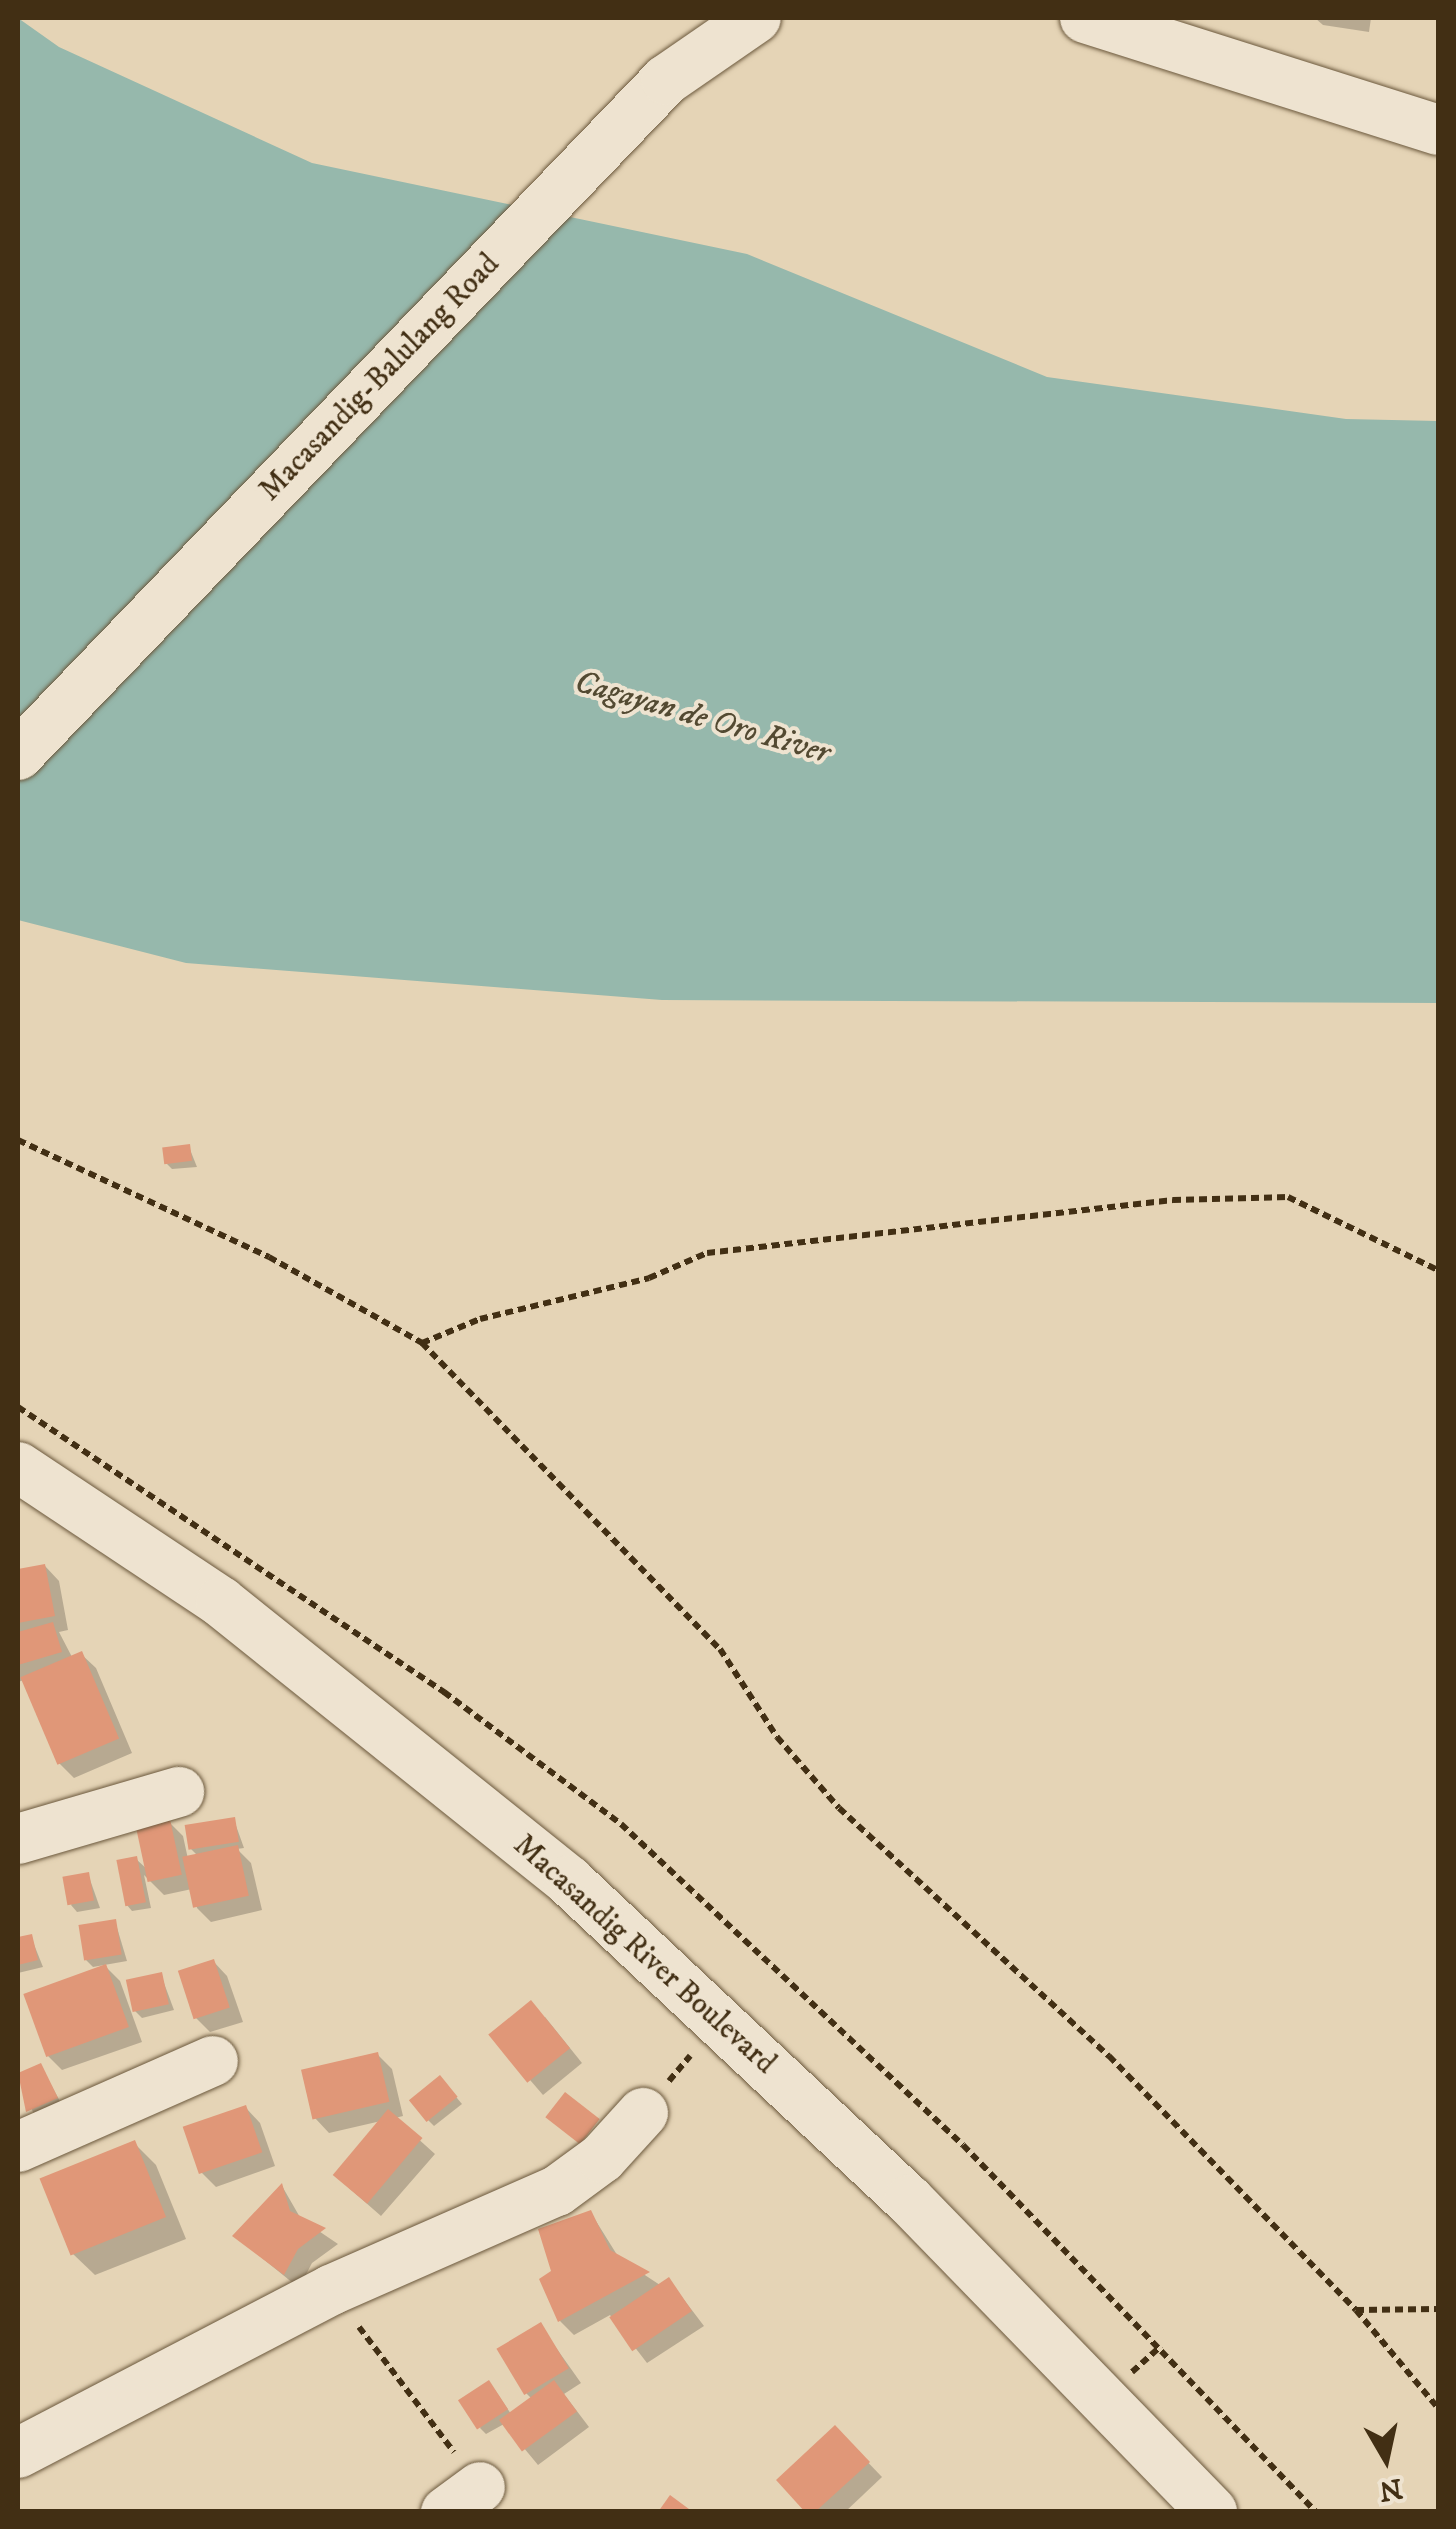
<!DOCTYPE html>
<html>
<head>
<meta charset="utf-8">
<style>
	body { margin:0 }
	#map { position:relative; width:1456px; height:2529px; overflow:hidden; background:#e5d4b6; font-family:"IM FELL DW Pica",serif }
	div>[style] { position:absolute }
	.water>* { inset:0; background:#96b8ac }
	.shadow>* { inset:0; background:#0003 }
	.building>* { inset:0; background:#e09778; transform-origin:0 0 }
	.path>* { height:6px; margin-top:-3px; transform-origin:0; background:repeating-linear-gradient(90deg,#422f14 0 8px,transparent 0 13px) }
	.roads { filter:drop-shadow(0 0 2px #6b583c) drop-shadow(0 0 2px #6b583c) }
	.minor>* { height:50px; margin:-25px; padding:0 25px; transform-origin:25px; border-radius:25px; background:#eee3d0 }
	span { translate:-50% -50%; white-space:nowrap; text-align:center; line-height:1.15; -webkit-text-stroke:8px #eee3d0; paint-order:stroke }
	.street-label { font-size:30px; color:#422f14 }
	.water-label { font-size:32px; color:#534a32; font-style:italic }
	.frame { position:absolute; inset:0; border:20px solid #422f14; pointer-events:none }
	.north { position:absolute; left:1336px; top:2409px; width:100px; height:100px; -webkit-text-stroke:8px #eee3d0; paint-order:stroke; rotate:171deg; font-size:28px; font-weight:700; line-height:40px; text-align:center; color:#422f14 }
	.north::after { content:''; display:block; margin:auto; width:35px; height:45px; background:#422f14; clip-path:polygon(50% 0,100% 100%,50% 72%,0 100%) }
</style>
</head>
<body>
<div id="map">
	<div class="water">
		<div style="clip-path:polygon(18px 18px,59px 47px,312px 163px,747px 254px,1047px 377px,1346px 419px,1438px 421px,1438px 1003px,662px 1000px,186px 963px,18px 920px)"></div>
	</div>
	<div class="shadow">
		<div style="clip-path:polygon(1315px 18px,1371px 18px,1369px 32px,1323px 25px)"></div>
		<div style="clip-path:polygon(189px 1147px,197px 1167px,172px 1169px,165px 1162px)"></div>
		<div style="clip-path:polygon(45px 1566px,59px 1581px,68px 1630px,59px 1632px,72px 1657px,81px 1654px,96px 1668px,132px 1753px,74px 1778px,59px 1763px,24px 1680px,18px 1682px,18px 1572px)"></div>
		<div style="clip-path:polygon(234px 1820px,244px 1848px,237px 1849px,251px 1863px,262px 1910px,211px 1922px,197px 1908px,192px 1889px,164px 1895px,144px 1875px,151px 1908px,132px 1911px,126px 1904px,136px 1859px,148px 1870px,169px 1822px,183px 1836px,188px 1859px,199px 1857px,191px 1849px)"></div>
		<div style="clip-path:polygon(88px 1874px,100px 1908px,77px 1912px,71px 1905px)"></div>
		<div style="clip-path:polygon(115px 1921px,127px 1961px,93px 1967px,86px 1960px)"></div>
		<div style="clip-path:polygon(31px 1937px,43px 1967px,18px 1973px,18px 1940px)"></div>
		<div style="clip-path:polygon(213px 1961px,227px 1976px,243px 2022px,210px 2032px,196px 2018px)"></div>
		<div style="clip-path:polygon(105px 1966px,120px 1981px,142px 2042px,62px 2070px,47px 2055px)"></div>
		<div style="clip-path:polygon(161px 1975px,174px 2010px,142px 2018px,135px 2011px)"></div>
		<div style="clip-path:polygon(545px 2017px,582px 2063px,543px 2095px,491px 2035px)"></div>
		<div style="clip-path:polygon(378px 2055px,392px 2069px,403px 2116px,395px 2118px,435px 2154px,381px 2216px,349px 2188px,381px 2121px,329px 2133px,315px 2118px)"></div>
		<div style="clip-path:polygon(41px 2066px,62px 2105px,35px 2117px,18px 2076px)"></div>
		<div style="clip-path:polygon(446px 2085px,462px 2104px,434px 2126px,428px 2120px)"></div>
		<div style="clip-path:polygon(246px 2108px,260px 2123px,275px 2166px,216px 2187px,201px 2172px)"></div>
		<div style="clip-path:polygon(134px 2143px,156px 2165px,186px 2239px,95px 2275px,73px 2254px)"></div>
		<div style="clip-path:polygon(282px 2186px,301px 2219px,338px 2244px,312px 2263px,299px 2288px,235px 2236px)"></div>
		<div style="clip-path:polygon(591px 2213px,619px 2258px,660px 2285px,669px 2280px,704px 2326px,647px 2363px,610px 2315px,574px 2335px,560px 2321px,554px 2272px)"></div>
		<div style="clip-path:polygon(540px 2325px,581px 2383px,564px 2394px,589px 2427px,538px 2465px,504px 2424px,486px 2434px,480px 2428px,495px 2390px,511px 2414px,532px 2399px,526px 2393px)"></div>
		<div style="clip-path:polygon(835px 2428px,882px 2477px,845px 2512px,809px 2512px)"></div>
	</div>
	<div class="building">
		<div style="left:190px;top:1144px;width:17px;height:28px;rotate:83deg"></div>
		<div style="clip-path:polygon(45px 1564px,55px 1616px,18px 1623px,18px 1569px)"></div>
		<div style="clip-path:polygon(53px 1622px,62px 1652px,18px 1665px,18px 1632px)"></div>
		<div style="left:82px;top:1651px;width:95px;height:67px;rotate:67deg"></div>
		<div style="left:235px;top:1817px;width:25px;height:51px;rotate:81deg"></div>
		<div style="left:170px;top:1819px;width:57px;height:35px;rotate:78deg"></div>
		<div style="left:238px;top:1845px;width:52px;height:57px;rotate:78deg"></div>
		<div style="left:137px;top:1856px;width:47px;height:21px;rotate:79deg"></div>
		<div style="left:89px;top:1872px;width:29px;height:27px;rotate:80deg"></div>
		<div style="left:116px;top:1919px;width:36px;height:38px;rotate:81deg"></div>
		<div style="clip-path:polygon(32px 1934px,38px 1960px,18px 1965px,18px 1937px)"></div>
		<div style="left:214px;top:1959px;width:51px;height:38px;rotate:72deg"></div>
		<div style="left:106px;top:1964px;width:67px;height:88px;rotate:70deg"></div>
		<div style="left:162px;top:1972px;width:33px;height:37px;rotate:78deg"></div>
		<div style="left:531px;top:2000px;width:62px;height:55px;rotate:51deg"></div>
		<div style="left:378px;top:2052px;width:51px;height:79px;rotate:77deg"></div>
		<div style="clip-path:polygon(41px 2063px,58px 2098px,26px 2112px,18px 2073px)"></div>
		<div style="left:440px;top:2075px;width:28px;height:40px;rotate:51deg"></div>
		<div style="left:565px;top:2092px;width:44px;height:32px;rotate:38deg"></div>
		<div style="left:246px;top:2105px;width:50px;height:67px;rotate:71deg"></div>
		<div style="left:388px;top:2109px;width:45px;height:86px;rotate:40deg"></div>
		<div style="left:135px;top:2140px;width:83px;height:103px;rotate:68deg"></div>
		<div style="clip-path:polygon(282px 2183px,290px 2211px,326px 2228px,298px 2249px,284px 2275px,232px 2236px)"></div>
		<div style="clip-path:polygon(591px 2210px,610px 2250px,650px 2272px,558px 2322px,539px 2279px,551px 2271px,538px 2229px)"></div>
		<div style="left:669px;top:2277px;width:41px;height:72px;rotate:56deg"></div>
		<div style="left:541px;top:2322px;width:54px;height:52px;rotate:59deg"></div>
		<div style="left:489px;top:2380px;width:35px;height:37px;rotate:57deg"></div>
		<div style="left:554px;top:2380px;width:39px;height:68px;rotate:54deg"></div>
		<div style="clip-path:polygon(835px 2425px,870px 2462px,815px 2512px,805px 2512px,776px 2480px)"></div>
		<div style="clip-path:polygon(670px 2495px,693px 2512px,658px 2512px)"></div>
	</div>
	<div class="path">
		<div style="left:18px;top:1140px;width:277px;rotate:25deg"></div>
		<div style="left:269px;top:1257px;width:176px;rotate:29.3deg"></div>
		<div style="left:422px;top:1343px;width:427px;rotate:45.8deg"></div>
		<div style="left:720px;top:1649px;width:105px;rotate:57.1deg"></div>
		<div style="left:777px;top:1737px;width:94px;rotate:48.9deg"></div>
		<div style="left:839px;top:1808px;width:367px;rotate:42.6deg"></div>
		<div style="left:1109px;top:2056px;width:354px;rotate:45.8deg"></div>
		<div style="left:1356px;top:2310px;width:128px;rotate:50.1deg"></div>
		<div style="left:422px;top:1343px;width:63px;rotate:-22.5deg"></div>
		<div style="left:480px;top:1319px;width:174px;rotate:-13.6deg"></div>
		<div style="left:649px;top:1278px;width:63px;rotate:-23.3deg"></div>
		<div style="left:707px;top:1253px;width:469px;rotate:-6.5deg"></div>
		<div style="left:1173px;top:1200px;width:115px;rotate:-1.5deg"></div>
		<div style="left:1288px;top:1197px;width:167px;rotate:26deg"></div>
		<div style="left:18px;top:1407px;width:513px;rotate:33.78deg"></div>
		<div style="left:444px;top:1692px;width:221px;rotate:36.7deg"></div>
		<div style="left:621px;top:1824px;width:469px;rotate:43.2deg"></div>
		<div style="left:963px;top:2145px;width:509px;rotate:46.11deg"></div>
		<div style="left:669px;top:2081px;width:33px;rotate:-50deg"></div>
		<div style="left:1356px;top:2310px;width:82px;rotate:-0.7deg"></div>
		<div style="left:359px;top:2327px;width:157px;rotate:52.8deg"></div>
		<div style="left:1132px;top:2372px;width:39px;rotate:-42deg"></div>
	</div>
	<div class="roads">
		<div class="minor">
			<div style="left:1085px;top:18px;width:370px;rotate:17.6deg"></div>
			<div style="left:18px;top:755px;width:936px;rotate:-46.17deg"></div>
			<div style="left:666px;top:80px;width:109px;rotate:-34.6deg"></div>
			<div style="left:18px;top:1467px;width:244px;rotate:33.6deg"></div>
			<div style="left:221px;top:1602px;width:446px;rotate:38.7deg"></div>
			<div style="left:569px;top:1881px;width:466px;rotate:43.2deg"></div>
			<div style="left:909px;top:2200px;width:435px;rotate:45.8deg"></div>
			<div style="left:18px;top:1839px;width:168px;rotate:-16.3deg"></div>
			<div style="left:18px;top:2147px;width:213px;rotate:-23.8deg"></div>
			<div style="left:18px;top:2453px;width:353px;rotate:-27.5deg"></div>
			<div style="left:331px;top:2290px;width:247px;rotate:-23.7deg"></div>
			<div style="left:557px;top:2191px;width:56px;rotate:-36.3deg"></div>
			<div style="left:602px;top:2158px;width:61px;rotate:-47.7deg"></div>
			<div style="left:446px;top:2512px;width:42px;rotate:-36.3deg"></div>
		</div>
	</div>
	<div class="street-label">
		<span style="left:380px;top:378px;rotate:-46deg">Macasandig-Balulang Road</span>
		<span style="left:644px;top:1955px;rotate:42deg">Macasandig River Boulevard</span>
	</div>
	<div class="water-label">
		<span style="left:702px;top:718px;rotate:16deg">Cagayan de Oro River</span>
	</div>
	<div class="frame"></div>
	<div class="north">N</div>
</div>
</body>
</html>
